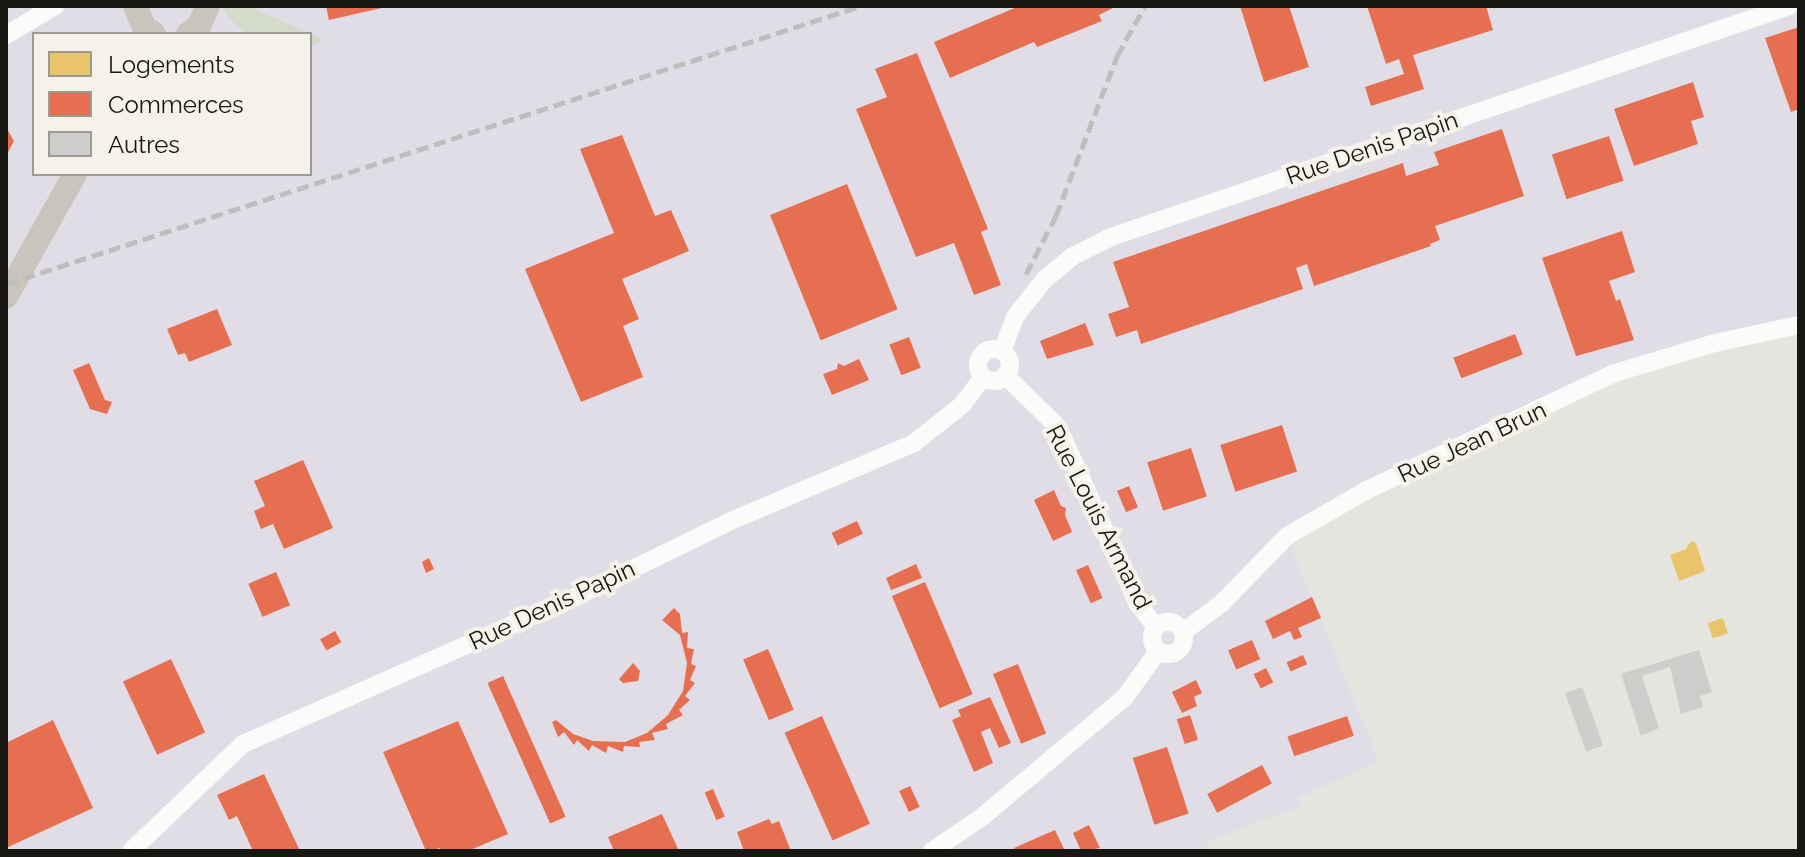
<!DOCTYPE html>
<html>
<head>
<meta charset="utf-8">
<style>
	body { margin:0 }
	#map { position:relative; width:1805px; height:857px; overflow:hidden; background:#e5e4df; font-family:Raleway,sans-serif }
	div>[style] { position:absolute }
	.commercial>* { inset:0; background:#e1dde7 }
	.green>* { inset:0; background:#d4dbca }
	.homes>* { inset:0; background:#e9c46a; transform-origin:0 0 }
	.shops>* { inset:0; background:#e76f51; transform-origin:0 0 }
	.building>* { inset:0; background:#cecdcc; transform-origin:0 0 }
	.minor>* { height:18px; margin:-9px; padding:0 9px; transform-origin:9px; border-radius:9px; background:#fbfbfa }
	.minor>.ring { margin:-9px; padding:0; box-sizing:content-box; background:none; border:18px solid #fbfbfa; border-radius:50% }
	.major>* { height:24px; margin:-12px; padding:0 12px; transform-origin:12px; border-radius:12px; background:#c9c5bd }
	.rail>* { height:5px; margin-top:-2.5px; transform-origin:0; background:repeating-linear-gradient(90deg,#bebebc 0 12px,transparent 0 18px) }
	span { translate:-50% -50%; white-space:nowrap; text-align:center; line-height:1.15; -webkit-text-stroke:8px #f5f3e9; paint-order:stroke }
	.street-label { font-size:24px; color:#171713 }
	.frame { position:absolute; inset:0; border:8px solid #171713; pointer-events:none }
	.legend { position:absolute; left:32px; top:32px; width:280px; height:144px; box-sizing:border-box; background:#f5f3e9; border:2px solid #9c9b93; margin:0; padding:10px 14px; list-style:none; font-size:24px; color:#171713 }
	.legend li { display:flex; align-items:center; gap:16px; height:40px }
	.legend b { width:40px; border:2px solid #9c9b93 }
</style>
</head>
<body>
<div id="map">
	<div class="commercial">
		<div style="clip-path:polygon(evenodd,6px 6px,1799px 6px,1799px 325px,1615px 373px,1287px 537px,1379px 761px,1298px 798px,1301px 806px,1207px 841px,1209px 851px,6px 851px,6px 6px,34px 34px,310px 34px,310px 174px,34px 174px,34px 34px)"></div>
	</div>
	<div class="green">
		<div style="clip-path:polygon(222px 6px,247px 6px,323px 39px,312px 47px,310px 34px,247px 34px,231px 20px)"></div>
	</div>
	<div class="homes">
		<div style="clip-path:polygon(1691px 541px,1696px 543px,1705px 571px,1679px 581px,1670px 555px,1686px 549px)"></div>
		<div style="left:1723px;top:618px;width:16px;height:16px;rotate:72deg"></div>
	</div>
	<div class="shops">
		<div style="clip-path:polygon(326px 6px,386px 6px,386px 7px,329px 20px)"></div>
		<div style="clip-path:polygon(1019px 6px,1117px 6px,1099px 15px,1102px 21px,1037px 47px,1034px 42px,950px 78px,934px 42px)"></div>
		<div style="clip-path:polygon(1240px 6px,1289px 6px,1309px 67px,1264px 82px)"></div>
		<div style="clip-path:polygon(1367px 6px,1486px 6px,1493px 30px,1413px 55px,1424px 89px,1371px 106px,1365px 87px,1404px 74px,1399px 59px,1386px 64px)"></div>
		<div style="clip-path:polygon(1799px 27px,1799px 109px,1791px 112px,1765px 38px)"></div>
		<div style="clip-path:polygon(917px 53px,988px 229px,981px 232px,1001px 285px,974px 295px,954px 243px,916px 257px,856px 109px,887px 97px,875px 69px)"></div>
		<div style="clip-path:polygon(1693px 82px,1704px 117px,1691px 121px,1698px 144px,1634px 166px,1614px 109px)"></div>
		<div style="clip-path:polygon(6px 127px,14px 141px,6px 156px)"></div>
		<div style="clip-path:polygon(1502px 129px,1524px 196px,1435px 226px,1440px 240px,1430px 244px,1431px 246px,1314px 286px,1307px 264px,1296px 268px,1303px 289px,1141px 344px,1137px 330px,1116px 337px,1108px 314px,1129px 307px,1113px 262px,1403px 163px,1406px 176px,1439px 165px,1434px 152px)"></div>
		<div style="clip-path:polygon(622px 135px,655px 216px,671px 210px,689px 251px,622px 279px,639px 319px,623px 326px,643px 377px,581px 402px,525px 269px,614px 233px,580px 149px)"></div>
		<div style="left:1609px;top:136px;width:47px;height:60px;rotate:72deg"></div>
		<div style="left:847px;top:184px;width:135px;height:83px;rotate:68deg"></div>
		<div style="clip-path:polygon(1622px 231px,1635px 272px,1609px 281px,1616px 301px,1620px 299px,1634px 340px,1576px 356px,1542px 258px)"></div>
		<div style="clip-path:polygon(217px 309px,232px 345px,189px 362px,185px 353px,178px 355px,167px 329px)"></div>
		<div style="clip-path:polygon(1085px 323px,1094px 345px,1047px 359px,1040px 341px)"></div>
		<div style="left:1515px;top:334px;width:22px;height:66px;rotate:69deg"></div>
		<div style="left:909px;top:337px;width:33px;height:21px;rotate:69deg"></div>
		<div style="clip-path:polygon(859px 359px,869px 380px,832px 395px,823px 374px,837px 369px,838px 363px,844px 366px)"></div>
		<div style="clip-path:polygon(89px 363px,105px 400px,112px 402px,107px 414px,90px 409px,73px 370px)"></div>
		<div style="left:1282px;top:425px;width:49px;height:65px;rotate:72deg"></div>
		<div style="left:1191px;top:448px;width:51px;height:46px;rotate:72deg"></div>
		<div style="clip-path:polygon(303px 460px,333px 528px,284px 549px,273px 524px,261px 529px,254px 511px,265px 506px,254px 481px)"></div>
		<div style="left:1129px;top:486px;width:23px;height:13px;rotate:67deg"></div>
		<div style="clip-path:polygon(1054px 490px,1061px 506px,1066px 508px,1065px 515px,1072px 532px,1053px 541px,1034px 500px)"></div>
		<div style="left:857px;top:521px;width:14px;height:28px;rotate:65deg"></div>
		<div style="clip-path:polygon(429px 558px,434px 569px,426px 573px,422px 562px)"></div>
		<div style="clip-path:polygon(916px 564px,922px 578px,891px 590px,886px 578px)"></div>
		<div style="left:1088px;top:565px;width:36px;height:13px;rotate:66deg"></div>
		<div style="left:276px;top:572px;width:36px;height:30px;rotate:67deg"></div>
		<div style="left:925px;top:582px;width:122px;height:36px;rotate:67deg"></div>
		<div style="clip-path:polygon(1312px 597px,1321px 618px,1298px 628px,1302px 637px,1294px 640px,1290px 631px,1273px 639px,1265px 621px)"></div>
		<div style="clip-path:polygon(674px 608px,680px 614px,682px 633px,688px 632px,687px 648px,694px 649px,691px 664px,696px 666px,690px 680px,695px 683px,685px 696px,690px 700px,679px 710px,683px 715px,666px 724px,668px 729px,652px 733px,655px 740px,639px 742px,640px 747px,624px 746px,623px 752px,608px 746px,606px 753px,592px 745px,589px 751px,577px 740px,574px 745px,564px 732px,558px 737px,552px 722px,556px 720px,573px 734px,593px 741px,625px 742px,647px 733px,668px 715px,683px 691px,687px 663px,680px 635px,662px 620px)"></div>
		<div style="left:335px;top:631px;width:13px;height:17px;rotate:61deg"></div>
		<div style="left:1252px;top:640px;width:21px;height:26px;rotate:67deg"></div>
		<div style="left:768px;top:649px;width:66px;height:27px;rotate:67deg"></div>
		<div style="left:1303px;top:655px;width:10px;height:18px;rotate:66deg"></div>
		<div style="left:171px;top:659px;width:81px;height:53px;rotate:65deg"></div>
		<div style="clip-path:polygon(633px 663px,640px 671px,638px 681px,623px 683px,619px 679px)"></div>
		<div style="left:1018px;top:664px;width:75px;height:27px;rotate:68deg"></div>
		<div style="left:1266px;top:668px;width:16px;height:14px;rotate:63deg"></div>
		<div style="left:503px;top:676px;width:154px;height:17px;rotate:66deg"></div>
		<div style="clip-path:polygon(1196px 680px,1202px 693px,1194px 697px,1197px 706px,1182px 713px,1172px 692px)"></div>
		<div style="clip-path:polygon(990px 697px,1011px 743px,999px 748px,990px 728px,981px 732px,993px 763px,974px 772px,952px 720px,961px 716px,958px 710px)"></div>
		<div style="left:1190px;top:715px;width:26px;height:14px;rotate:72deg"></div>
		<div style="left:822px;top:716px;width:118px;height:41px;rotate:66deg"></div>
		<div style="left:1347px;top:716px;width:21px;height:63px;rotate:71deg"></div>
		<div style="clip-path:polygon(53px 720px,93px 808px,6px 848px,6px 743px)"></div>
		<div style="clip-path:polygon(458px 721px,508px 834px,468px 851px,442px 851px,440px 848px,426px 851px,383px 752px)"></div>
		<div style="left:1167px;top:747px;width:70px;height:36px;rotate:72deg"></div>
		<div style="left:1262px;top:765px;width:21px;height:62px;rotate:62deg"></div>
		<div style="clip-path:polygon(264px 774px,300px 851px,253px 851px,237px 816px,229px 820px,217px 795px)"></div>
		<div style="left:910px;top:786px;width:23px;height:12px;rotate:65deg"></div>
		<div style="left:713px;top:789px;width:30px;height:9px;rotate:67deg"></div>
		<div style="clip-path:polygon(662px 814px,679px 851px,614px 851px,608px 837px)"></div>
		<div style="clip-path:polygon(769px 819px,772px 824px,779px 821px,791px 851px,744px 851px,737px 832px)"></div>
		<div style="clip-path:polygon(1089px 825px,1100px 848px,1081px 851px,1073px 833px)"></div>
		<div style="clip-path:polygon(1055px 830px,1064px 849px,1015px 851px,1014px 848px)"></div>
	</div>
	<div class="building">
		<div style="clip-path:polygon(1699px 650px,1712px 692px,1700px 696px,1703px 707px,1681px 714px,1670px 667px,1642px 676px,1659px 728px,1641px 736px,1621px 674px)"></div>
		<div style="left:1582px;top:687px;width:62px;height:18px;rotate:70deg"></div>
	</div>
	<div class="minor">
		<div style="left:6px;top:35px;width:57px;rotate:-30.6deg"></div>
		<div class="ring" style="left:978px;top:349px;width:14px;height:14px"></div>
		<div style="left:1002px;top:351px;width:36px;rotate:-69deg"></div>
		<div style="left:1015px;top:317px;width:47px;rotate:-51.9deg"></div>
		<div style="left:1044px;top:280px;width:35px;rotate:-40deg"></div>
		<div style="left:1071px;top:257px;width:45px;rotate:-26.6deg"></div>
		<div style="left:1111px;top:237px;width:716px;rotate:-18.81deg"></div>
		<div style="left:1005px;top:375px;width:74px;rotate:44.5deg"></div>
		<div style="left:1058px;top:427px;width:194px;rotate:65.7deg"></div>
		<div style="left:1138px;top:604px;width:29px;rotate:52deg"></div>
		<div class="ring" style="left:1152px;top:622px;width:14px;height:14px"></div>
		<div style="left:1183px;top:632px;width:49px;rotate:-36.6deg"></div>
		<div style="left:1222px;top:603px;width:93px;rotate:-45.9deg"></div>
		<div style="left:1287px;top:536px;width:92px;rotate:-29.9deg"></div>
		<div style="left:1367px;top:490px;width:274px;rotate:-25.3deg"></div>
		<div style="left:1615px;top:373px;width:104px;rotate:-16.7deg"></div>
		<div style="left:1715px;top:343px;width:86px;rotate:-12.1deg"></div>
		<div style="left:131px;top:851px;width:155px;rotate:-43.7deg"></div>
		<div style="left:243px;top:744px;width:361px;rotate:-23.9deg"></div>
		<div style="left:573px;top:598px;width:178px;rotate:-26deg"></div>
		<div style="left:733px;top:520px;width:197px;rotate:-23deg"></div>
		<div style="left:914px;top:443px;width:61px;rotate:-38.4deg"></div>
		<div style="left:962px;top:405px;width:35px;rotate:-53deg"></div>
		<div style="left:932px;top:851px;width:60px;rotate:-34.2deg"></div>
		<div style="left:982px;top:817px;width:187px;rotate:-40deg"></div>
		<div style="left:1125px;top:697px;width:57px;rotate:-54.3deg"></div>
	</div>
	<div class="major">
		<div style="left:135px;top:6px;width:23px;rotate:67deg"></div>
		<div style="left:144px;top:27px;width:12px;rotate:35deg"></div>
		<div style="left:188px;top:34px;width:14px;rotate:-36deg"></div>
		<div style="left:199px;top:26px;width:22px;rotate:-66deg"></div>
		<div style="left:6px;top:297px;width:141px;rotate:-60.7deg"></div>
	</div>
	<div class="rail">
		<div style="left:1026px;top:274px;width:65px;rotate:-62.7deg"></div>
		<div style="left:1056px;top:216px;width:171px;rotate:-69.1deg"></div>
		<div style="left:1117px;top:56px;width:57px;rotate:-60.8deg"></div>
		<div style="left:6px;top:284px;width:898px;rotate:-18.03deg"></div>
	</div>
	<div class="street-label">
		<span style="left:1372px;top:148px;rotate:-19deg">Rue Denis Papin</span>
		<span style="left:1472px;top:442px;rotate:-25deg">Rue Jean Brun</span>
		<span style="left:1099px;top:517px;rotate:63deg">Rue Louis Armand</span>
		<span style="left:552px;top:605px;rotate:-25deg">Rue Denis Papin</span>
	</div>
	<div class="frame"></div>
	<ul class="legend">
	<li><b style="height:22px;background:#e9c46a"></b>Logements</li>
	<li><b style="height:22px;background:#e76f51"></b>Commerces</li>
	<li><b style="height:22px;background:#cecdcc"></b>Autres</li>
	</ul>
</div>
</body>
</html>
